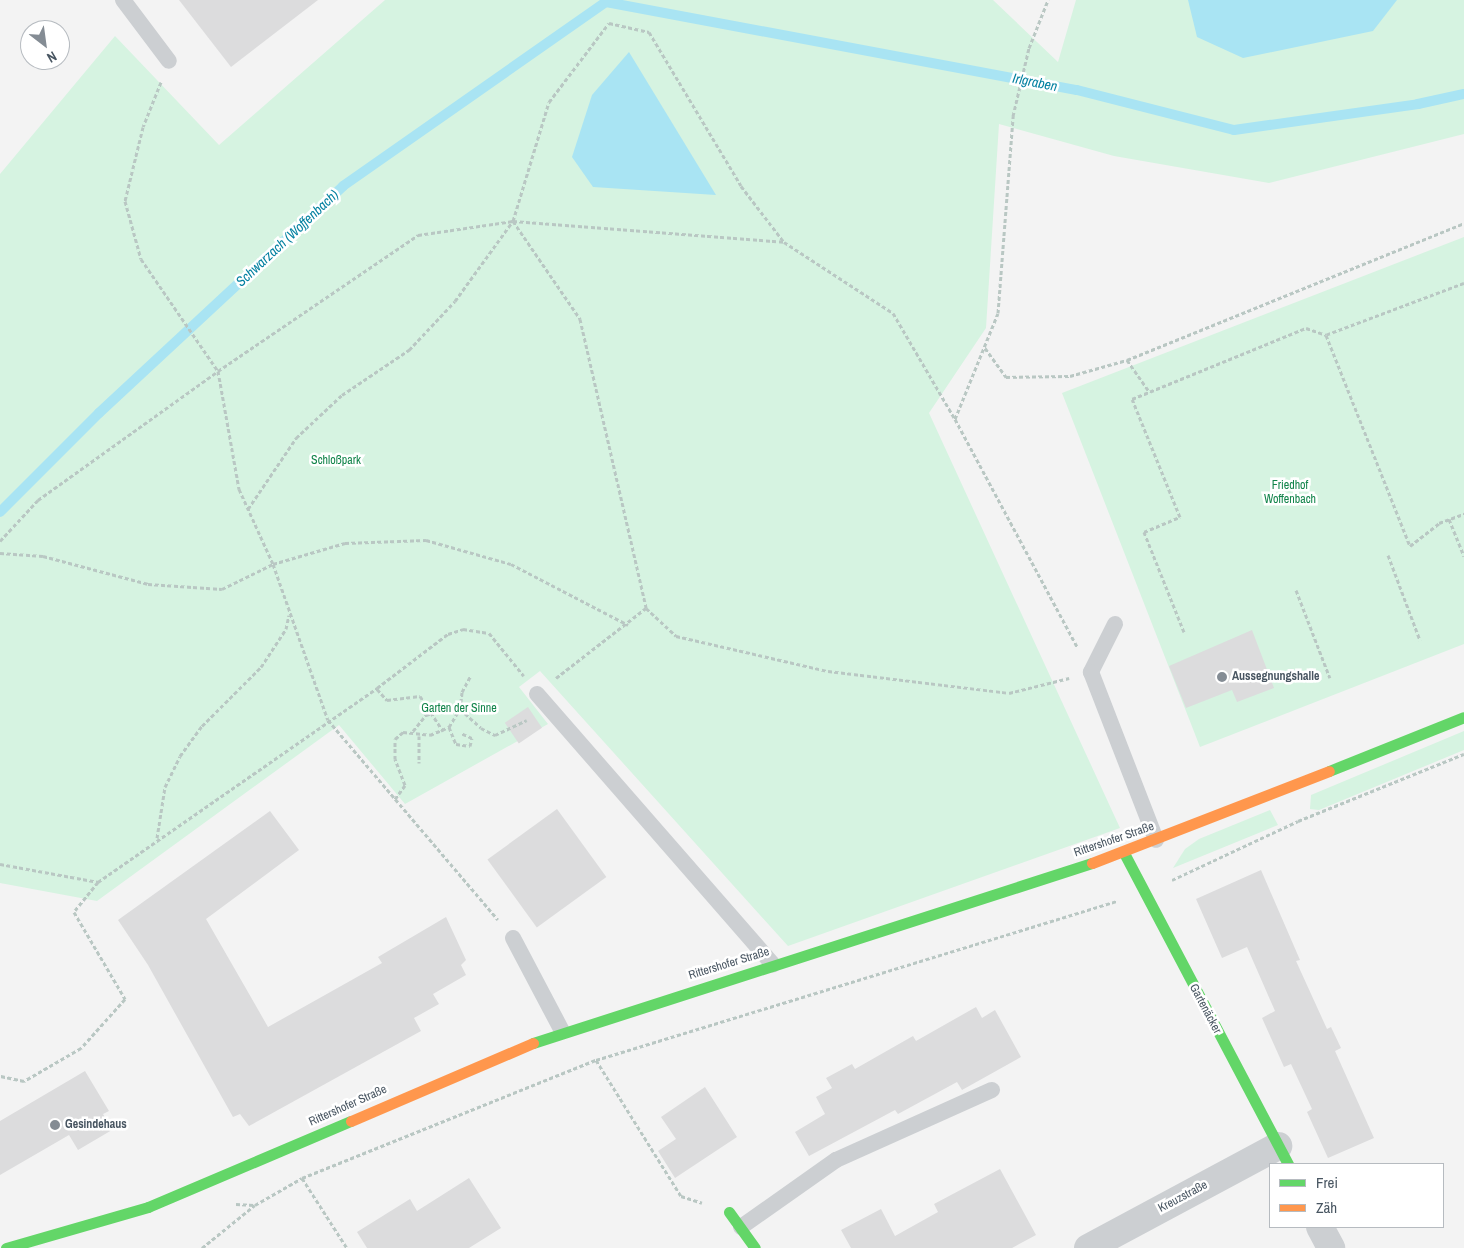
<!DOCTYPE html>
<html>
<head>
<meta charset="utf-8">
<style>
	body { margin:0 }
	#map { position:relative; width:1464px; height:1248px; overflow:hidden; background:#f3f3f3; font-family:"Archivo Narrow",sans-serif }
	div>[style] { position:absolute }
	.green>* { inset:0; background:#d6f3e1 }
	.water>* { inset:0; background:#a9e4f3 }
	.stream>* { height:10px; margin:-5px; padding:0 5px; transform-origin:5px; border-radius:5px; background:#a9e4f3 }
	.building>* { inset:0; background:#dcdcdd; transform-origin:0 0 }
	.path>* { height:3px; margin-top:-1.5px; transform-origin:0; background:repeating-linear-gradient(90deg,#b9c7c3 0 4px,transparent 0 6.5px) }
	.lane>* { height:16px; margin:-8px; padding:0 8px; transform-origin:8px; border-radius:8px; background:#cccfd2 }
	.street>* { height:28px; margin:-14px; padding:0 14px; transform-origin:14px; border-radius:14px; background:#cccfd2 }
	.fast>* { height:11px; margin:-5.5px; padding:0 5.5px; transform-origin:5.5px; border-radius:5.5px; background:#63d668 }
	.slow>* { height:11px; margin:-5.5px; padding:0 5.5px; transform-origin:5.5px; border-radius:5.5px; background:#ff974d }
	.dots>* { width:14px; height:14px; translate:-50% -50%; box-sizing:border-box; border:2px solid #fff; border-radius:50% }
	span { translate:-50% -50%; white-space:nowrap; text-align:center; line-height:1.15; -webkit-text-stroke:5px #fff; paint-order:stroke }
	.park-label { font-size:12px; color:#11844a }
	.poi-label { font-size:12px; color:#485561; font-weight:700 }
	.left { translate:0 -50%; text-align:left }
	.street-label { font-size:12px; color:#485561 }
	.water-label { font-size:14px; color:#0481a1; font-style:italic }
	.legend { position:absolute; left:1269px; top:1163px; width:175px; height:65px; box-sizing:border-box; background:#fff; border:1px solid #b6bbc0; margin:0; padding:6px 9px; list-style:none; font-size:15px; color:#485561 }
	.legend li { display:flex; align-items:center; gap:10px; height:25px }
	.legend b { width:25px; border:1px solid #b6bbc0 }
	.north { position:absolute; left:20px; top:20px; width:50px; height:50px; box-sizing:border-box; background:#fff; border:1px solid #b6bbc0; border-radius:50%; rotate:150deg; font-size:14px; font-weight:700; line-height:20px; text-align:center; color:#485561 }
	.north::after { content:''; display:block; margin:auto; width:18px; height:22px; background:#848c94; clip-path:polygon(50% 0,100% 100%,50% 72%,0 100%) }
</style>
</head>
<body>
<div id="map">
	<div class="green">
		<div style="clip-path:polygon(385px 0,993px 0,1058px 62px,1076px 0,1464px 0,1464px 134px,1269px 183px,1114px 156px,999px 124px,986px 328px,929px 413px,1120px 828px,788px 946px,540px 671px,519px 687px,548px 724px,405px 804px,339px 725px,97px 901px,0 883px,0 174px,115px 36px,219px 145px)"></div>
		<div style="clip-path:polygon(1464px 237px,1464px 644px,1200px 747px,1062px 393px)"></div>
		<div style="clip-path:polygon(1464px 731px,1464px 750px,1319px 810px,1310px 809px,1311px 795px)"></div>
		<div style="clip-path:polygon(1270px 810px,1278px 825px,1173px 868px,1185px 849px,1199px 839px)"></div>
	</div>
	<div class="water">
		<div style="clip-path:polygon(1188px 0,1397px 0,1373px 31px,1243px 58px,1197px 37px)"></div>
		<div style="clip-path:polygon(629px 52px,716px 195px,593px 187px,572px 157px,592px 95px)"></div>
	</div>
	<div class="stream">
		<div style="left:606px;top:2px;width:479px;rotate:10.6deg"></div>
		<div style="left:1077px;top:90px;width:162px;rotate:14.3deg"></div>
		<div style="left:1234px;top:130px;width:186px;rotate:-8deg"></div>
		<div style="left:1418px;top:104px;width:47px;rotate:-12.3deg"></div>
		<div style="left:0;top:512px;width:140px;rotate:-45deg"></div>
		<div style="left:99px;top:413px;width:333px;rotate:-42.9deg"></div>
		<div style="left:343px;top:186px;width:321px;rotate:-35deg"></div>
	</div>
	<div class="building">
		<div style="clip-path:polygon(179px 0,318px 0,231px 67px)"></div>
		<div style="clip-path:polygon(1252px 630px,1274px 688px,1237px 702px,1232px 690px,1186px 708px,1169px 666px)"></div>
		<div style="left:528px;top:707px;width:25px;height:28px;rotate:56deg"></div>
		<div style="left:557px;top:809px;width:84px;height:86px;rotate:54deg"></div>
		<div style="clip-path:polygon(270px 811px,299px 850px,206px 919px,268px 1027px,382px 963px,378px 957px,446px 917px,466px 960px,461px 965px,466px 975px,433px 994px,439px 1004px,414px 1018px,421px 1031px,249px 1126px,240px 1114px,233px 1117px,148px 965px,118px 920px)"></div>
		<div style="clip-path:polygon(1261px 870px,1300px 960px,1296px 961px,1327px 1029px,1331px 1027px,1341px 1048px,1335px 1051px,1374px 1138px,1328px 1158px,1307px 1112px,1312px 1109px,1291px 1064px,1284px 1067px,1262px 1018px,1275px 1011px,1247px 947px,1222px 958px,1196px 899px)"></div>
		<div style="clip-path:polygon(976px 1007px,982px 1018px,995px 1010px,1021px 1057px,962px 1090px,957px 1082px,898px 1114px,895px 1110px,809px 1156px,795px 1132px,825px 1114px,816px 1097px,832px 1088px,826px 1078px,852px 1064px,855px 1069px,913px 1036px,916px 1041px)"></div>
		<div style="clip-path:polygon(85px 1071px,109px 1111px,103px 1114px,112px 1130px,78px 1150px,69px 1135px,0 1175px,0 1121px)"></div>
		<div style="clip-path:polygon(705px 1087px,737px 1137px,675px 1178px,658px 1151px,676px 1139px,661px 1117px)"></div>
		<div style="clip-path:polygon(1000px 1169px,1036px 1235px,1012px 1248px,851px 1248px,841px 1230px,881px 1209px,895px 1236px,938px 1212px,934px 1204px)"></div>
		<div style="clip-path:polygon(469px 1178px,501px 1228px,469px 1248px,367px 1248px,357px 1232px,410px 1199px,417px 1211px)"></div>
	</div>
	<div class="path">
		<div style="left:161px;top:82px;width:48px;rotate:111.8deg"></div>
		<div style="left:143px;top:127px;width:76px;rotate:103.7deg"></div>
		<div style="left:125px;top:201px;width:60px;rotate:74.6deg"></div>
		<div style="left:141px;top:259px;width:136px;rotate:55.5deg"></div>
		<div style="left:218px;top:371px;width:120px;rotate:79.9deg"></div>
		<div style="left:239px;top:489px;width:82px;rotate:65.6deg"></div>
		<div style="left:273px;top:564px;width:165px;rotate:70.6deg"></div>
		<div style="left:328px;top:720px;width:262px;rotate:49.6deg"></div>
		<div style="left:513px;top:221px;width:272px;rotate:4.4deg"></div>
		<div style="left:784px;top:242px;width:130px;rotate:33.1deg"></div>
		<div style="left:893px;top:313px;width:123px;rotate:59.7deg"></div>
		<div style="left:955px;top:419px;width:114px;rotate:-67.9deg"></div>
		<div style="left:998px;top:313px;width:198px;rotate:-85.6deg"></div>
		<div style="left:1013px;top:116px;width:70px;rotate:-76.8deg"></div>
		<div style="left:1029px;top:48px;width:52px;rotate:-68.4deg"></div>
		<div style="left:1464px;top:283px;width:147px;rotate:159.4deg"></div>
		<div style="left:1326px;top:335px;width:227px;rotate:68.3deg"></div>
		<div style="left:1410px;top:546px;width:37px;rotate:-38deg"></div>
		<div style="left:1439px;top:523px;width:27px;rotate:-20deg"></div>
		<div style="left:985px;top:348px;width:36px;rotate:54deg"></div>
		<div style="left:1006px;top:377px;width:64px;rotate:-0.9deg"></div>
		<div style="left:1070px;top:376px;width:59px;rotate:-15.7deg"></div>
		<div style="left:1127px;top:360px;width:364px;rotate:-22.1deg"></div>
		<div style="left:1127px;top:360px;width:39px;rotate:55deg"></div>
		<div style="left:955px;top:419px;width:259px;rotate:61.8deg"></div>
		<div style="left:248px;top:509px;width:86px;rotate:-55.9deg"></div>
		<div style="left:296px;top:438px;width:63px;rotate:-43.1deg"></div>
		<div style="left:342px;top:395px;width:81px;rotate:-33.9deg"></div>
		<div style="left:409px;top:350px;width:67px;rotate:-46.8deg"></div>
		<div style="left:455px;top:301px;width:99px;rotate:-54.1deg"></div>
		<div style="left:513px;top:221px;width:124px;rotate:-73.2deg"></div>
		<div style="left:549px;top:102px;width:99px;rotate:-52.8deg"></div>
		<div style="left:609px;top:23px;width:41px;rotate:12.7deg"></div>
		<div style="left:649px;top:32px;width:179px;rotate:59.1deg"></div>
		<div style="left:741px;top:186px;width:71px;rotate:52.5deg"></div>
		<div style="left:1449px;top:519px;width:40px;rotate:68deg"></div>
		<div style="left:0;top:541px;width:56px;rotate:-47.2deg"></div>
		<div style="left:38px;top:500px;width:221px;rotate:-35.6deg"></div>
		<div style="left:218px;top:371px;width:242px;rotate:-34.2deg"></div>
		<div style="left:418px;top:235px;width:96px;rotate:-8.4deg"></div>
		<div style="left:513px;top:221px;width:119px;rotate:55.6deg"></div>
		<div style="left:580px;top:319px;width:296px;rotate:77.1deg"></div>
		<div style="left:646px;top:608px;width:41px;rotate:43deg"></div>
		<div style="left:676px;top:636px;width:156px;rotate:13deg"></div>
		<div style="left:828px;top:671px;width:182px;rotate:6.9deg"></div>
		<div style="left:1009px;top:693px;width:62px;rotate:-14deg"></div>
		<div style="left:0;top:553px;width:43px;rotate:4deg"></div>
		<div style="left:43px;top:556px;width:109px;rotate:14.9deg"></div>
		<div style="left:148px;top:584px;width:74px;rotate:3.9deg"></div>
		<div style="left:222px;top:589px;width:57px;rotate:-26.1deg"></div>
		<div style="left:273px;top:564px;width:75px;rotate:-16.3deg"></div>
		<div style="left:345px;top:543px;width:81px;rotate:-2.1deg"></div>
		<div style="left:426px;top:540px;width:88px;rotate:15.8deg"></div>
		<div style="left:511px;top:564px;width:132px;rotate:27.5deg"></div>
		<div style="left:1388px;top:555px;width:91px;rotate:69.4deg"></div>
		<div style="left:1296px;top:590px;width:94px;rotate:68.9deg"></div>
		<div style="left:1184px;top:632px;width:108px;rotate:-111.8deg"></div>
		<div style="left:1144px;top:532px;width:39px;rotate:-23deg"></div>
		<div style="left:1180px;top:517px;width:127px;rotate:-112.1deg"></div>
		<div style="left:1132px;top:399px;width:188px;rotate:-22.2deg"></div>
		<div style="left:1306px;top:328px;width:21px;rotate:19deg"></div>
		<div style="left:556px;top:678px;width:114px;rotate:-37.9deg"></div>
		<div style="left:377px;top:689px;width:15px;rotate:48deg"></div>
		<div style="left:387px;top:700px;width:33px;rotate:-7deg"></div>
		<div style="left:420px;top:696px;width:42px;rotate:56.7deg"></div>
		<div style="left:460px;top:709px;width:28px;rotate:42deg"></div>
		<div style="left:481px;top:728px;width:16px;rotate:27deg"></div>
		<div style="left:495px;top:735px;width:35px;rotate:-25deg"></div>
		<div style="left:449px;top:727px;width:18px;rotate:68deg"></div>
		<div style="left:456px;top:744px;width:14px;rotate:8deg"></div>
		<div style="left:470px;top:746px;width:8px;rotate:-76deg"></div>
		<div style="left:472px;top:738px;width:12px;rotate:-156deg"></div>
		<div style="left:413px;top:731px;width:21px;rotate:-51deg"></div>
		<div style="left:426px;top:715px;width:35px;rotate:-18deg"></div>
		<div style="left:419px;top:736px;width:27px;rotate:90deg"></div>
		<div style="left:395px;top:799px;width:17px;rotate:-54deg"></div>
		<div style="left:405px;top:785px;width:28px;rotate:-111deg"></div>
		<div style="left:395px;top:759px;width:20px;rotate:-90deg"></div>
		<div style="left:395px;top:739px;width:11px;rotate:-41deg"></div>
		<div style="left:403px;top:732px;width:27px;rotate:6deg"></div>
		<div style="left:430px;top:735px;width:21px;rotate:-23deg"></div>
		<div style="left:449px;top:727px;width:21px;rotate:-59deg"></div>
		<div style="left:460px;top:709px;width:17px;rotate:-83deg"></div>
		<div style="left:462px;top:692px;width:19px;rotate:-62deg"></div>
		<div style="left:157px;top:838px;width:52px;rotate:-81.1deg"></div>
		<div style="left:165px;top:787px;width:34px;rotate:-64deg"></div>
		<div style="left:180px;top:756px;width:37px;rotate:-54deg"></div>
		<div style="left:202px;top:726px;width:83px;rotate:-45deg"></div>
		<div style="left:261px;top:667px;width:45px;rotate:-56.7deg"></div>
		<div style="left:286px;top:629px;width:14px;rotate:-78deg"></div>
		<div style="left:0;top:864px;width:100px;rotate:10.4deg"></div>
		<div style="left:98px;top:882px;width:38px;rotate:129deg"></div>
		<div style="left:74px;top:912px;width:101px;rotate:59.6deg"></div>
		<div style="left:125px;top:999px;width:66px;rotate:131.9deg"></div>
		<div style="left:81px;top:1048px;width:66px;rotate:149.9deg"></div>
		<div style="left:24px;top:1081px;width:25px;rotate:-168deg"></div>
		<div style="left:1172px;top:880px;width:139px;rotate:-25.1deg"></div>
		<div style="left:1298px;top:821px;width:179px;rotate:-22deg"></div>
		<div style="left:98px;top:882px;width:340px;rotate:-34.8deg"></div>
		<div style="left:377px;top:688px;width:89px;rotate:-37.3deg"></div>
		<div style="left:448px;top:634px;width:16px;rotate:-18deg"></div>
		<div style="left:463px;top:629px;width:26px;rotate:9deg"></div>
		<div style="left:489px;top:633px;width:55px;rotate:50.9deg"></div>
		<div style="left:596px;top:1060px;width:160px;rotate:58deg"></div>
		<div style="left:681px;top:1196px;width:22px;rotate:18deg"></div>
		<div style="left:302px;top:1178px;width:83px;rotate:57.3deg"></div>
		<div style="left:236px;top:1204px;width:18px;rotate:3deg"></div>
		<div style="left:202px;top:1248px;width:68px;rotate:-39.1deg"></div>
		<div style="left:255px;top:1205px;width:54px;rotate:-29.9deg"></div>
		<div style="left:302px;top:1178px;width:317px;rotate:-21.9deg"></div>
		<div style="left:596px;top:1060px;width:545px;rotate:-16.97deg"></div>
	</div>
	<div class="lane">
		<div style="left:123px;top:0;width:76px;rotate:53deg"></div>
		<div style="left:1115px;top:624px;width:54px;rotate:116.6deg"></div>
		<div style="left:1091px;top:672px;width:180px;rotate:68.8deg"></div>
		<div style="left:537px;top:694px;width:359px;rotate:48.9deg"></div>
		<div style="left:513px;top:938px;width:105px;rotate:62.2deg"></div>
		<div style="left:741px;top:1227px;width:116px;rotate:-35.2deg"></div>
		<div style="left:836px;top:1160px;width:171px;rotate:-24.2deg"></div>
	</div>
	<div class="street">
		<div style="left:1320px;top:1227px;width:24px;rotate:62deg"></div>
		<div style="left:1088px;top:1248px;width:216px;rotate:-28.2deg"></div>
	</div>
	<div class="fast">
		<div style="left:1329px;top:771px;width:145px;rotate:-21.8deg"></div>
		<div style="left:1124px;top:853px;width:352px;rotate:62.2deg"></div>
		<div style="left:533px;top:1043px;width:587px;rotate:-17.85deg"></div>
		<div style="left:729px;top:1212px;width:44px;rotate:54.2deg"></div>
		<div style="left:6px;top:1248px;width:148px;rotate:-16.1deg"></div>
		<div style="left:148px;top:1207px;width:220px;rotate:-23deg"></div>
	</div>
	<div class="slow">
		<div style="left:1092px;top:863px;width:254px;rotate:-21.2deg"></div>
		<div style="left:351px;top:1121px;width:198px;rotate:-23.2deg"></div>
	</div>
	<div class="dots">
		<div style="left:1222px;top:677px;background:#848c94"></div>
		<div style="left:55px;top:1125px;background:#848c94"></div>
	</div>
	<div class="park-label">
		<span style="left:336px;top:461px">Schloßpark</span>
		<span style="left:1290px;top:493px">Friedhof<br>Woffenbach</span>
		<span style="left:459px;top:709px">Garten der Sinne</span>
	</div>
	<div class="poi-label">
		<span class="left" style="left:1232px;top:677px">Aussegnungshalle</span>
		<span class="left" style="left:65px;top:1125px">Gesindehaus</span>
	</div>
	<div class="street-label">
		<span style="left:1114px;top:840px;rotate:-19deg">Rittershofer Straße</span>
		<span style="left:729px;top:964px;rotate:-17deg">Rittershofer Straße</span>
		<span style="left:1205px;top:1009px;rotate:62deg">Gartenäcker</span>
		<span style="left:348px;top:1106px;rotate:-24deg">Rittershofer Straße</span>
		<span style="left:1183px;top:1197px;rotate:-28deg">Kreuzstraße</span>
	</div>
	<div class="water-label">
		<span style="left:1035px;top:82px;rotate:11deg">Irlgraben</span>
		<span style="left:287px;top:238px;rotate:-43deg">Schwarzach (Woffenbach)</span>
	</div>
	<ul class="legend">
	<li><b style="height:6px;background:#63d668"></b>Frei</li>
	<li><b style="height:6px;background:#ff974d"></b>Zäh</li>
	</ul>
	<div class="north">N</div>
</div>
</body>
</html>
